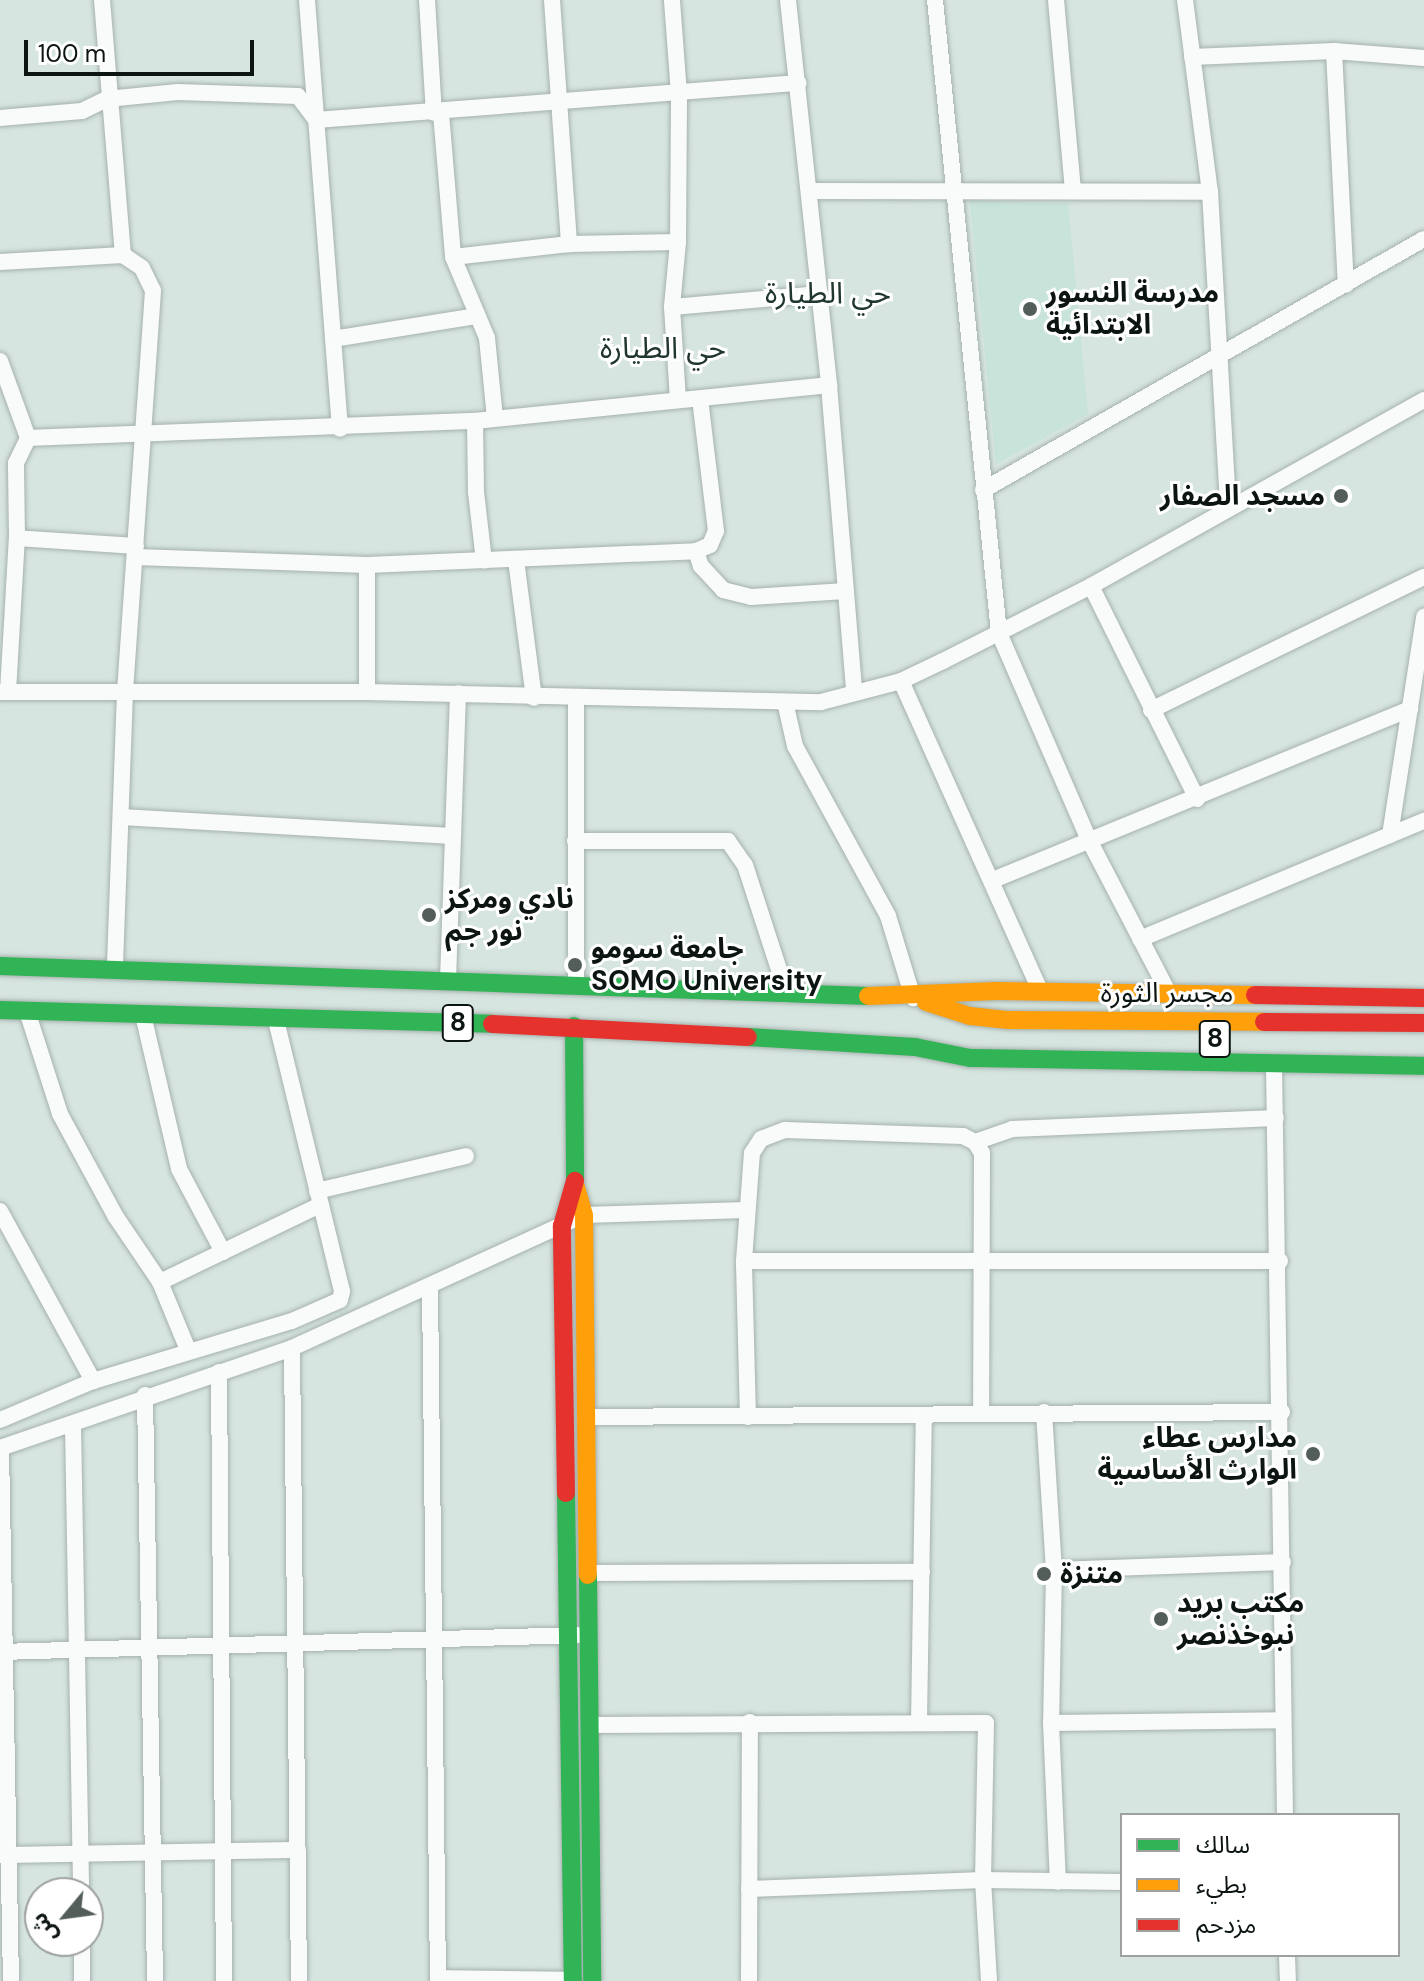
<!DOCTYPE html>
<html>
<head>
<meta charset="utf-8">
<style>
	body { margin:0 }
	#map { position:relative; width:1424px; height:1981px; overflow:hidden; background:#d6e5e0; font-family:"DM Sans","Noto Sans Arabic",sans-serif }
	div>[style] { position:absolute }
	.built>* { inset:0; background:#c8e3d9 }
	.roads { filter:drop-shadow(0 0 2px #a6b1ad) drop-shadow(0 0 2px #a6b1ad) }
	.street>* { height:16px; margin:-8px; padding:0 8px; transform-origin:8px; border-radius:8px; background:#f9fbfa }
	.fast>* { height:18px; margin:-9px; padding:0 9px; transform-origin:9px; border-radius:9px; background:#30b455 }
	.slow>* { height:18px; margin:-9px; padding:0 9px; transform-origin:9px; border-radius:9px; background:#ff9f0a }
	.jam>* { height:18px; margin:-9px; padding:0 9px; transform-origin:9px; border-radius:9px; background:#e5322d }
	.dots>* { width:22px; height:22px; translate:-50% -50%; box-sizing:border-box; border:4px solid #fff; border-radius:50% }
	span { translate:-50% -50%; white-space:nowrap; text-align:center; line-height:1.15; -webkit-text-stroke:6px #fff; paint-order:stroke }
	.shield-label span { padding:2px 6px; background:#fff; border:2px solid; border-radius:6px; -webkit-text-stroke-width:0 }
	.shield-label { font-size:26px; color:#0c1512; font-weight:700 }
	.poi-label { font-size:28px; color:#0c1512; font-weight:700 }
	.left { translate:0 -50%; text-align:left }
	.right { translate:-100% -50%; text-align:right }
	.street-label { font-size:28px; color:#0c1512 }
	.neighbourhood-label { font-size:30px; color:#20362f }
	.legend { position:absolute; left:1120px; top:1813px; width:280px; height:144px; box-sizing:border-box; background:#fff; border:2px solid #9ea1a0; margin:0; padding:10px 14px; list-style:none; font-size:24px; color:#0c1512 }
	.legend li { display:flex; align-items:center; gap:16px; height:40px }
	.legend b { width:40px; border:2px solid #9ea1a0 }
	.north { position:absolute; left:24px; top:1877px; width:80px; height:80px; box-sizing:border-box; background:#fff; border:2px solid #9ea1a0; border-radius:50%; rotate:241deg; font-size:22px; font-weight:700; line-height:32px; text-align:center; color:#0c1512 }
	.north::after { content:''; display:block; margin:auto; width:28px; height:36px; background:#535e5a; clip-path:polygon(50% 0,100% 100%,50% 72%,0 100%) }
	.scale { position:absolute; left:24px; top:40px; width:230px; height:36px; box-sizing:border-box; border:4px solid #0c1512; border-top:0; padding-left:10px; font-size:24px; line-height:28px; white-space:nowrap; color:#0c1512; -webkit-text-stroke:6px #fff; paint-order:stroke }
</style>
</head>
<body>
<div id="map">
	<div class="built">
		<div style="clip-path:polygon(970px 201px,1068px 203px,1088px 414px,996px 464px)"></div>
	</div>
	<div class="roads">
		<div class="street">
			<div style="left:102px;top:0;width:256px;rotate:85.3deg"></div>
			<div style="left:307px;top:0;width:430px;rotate:85.6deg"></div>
			<div style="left:427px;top:0;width:113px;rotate:86.5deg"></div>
			<div style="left:552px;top:0;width:245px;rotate:86deg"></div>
			<div style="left:788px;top:0;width:387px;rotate:83.9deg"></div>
			<div style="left:829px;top:385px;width:308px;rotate:85.3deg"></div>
			<div style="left:935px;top:0;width:636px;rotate:84.23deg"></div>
			<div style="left:999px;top:633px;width:226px;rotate:66.5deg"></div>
			<div style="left:1089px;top:840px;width:174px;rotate:62.5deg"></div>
			<div style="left:1056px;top:0;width:191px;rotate:84.9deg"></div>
			<div style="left:1185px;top:0;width:194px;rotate:82.6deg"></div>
			<div style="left:1210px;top:192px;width:317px;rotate:86.7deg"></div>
			<div style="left:1334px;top:51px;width:234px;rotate:87.1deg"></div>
			<div style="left:1192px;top:57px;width:142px;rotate:-2.4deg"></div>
			<div style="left:1334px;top:51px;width:90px;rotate:4.4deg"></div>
			<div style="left:441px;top:113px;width:144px;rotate:85.2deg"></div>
			<div style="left:453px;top:257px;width:88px;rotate:67.2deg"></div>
			<div style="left:487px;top:338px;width:80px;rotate:84.3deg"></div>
			<div style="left:0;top:118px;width:82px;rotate:-4.9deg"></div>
			<div style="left:82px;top:111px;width:28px;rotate:-26deg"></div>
			<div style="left:107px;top:99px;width:71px;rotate:-5.6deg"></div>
			<div style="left:178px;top:92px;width:120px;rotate:1.9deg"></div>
			<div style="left:298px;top:96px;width:30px;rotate:53deg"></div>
			<div style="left:316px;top:120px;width:484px;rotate:-4.4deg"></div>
			<div style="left:809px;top:191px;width:401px;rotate:0.1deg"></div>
			<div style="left:678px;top:242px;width:65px;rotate:95.3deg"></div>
			<div style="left:672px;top:307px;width:93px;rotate:86.3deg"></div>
			<div style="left:453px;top:257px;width:117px;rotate:-6.4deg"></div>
			<div style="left:569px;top:244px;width:109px;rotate:-1.1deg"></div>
			<div style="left:678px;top:242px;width:148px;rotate:-89.6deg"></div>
			<div style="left:679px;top:94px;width:94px;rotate:-94.3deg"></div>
			<div style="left:0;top:262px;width:123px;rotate:-3.3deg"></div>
			<div style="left:123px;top:255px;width:23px;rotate:34deg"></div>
			<div style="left:142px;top:268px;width:25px;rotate:64deg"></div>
			<div style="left:153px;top:291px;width:402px;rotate:94deg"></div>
			<div style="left:125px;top:692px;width:277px;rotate:92.1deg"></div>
			<div style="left:672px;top:307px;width:149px;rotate:-5deg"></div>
			<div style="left:333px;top:339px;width:146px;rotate:-9.1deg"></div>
			<div style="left:0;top:361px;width:82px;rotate:70deg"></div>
			<div style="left:475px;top:421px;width:71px;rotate:89.2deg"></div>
			<div style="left:476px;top:492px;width:69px;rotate:83.4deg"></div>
			<div style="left:983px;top:490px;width:507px;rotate:-29.65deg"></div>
			<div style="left:136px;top:546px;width:119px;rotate:-176.2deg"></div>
			<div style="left:17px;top:538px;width:75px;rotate:-90.8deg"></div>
			<div style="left:16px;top:463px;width:28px;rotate:-64deg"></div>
			<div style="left:28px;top:438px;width:447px;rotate:-2.2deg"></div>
			<div style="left:475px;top:421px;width:356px;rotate:-5.8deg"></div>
			<div style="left:696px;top:551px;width:16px;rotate:72deg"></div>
			<div style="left:701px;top:566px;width:33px;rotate:47deg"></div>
			<div style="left:723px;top:590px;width:29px;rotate:14deg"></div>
			<div style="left:751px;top:597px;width:95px;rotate:-3.6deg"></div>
			<div style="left:136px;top:557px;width:231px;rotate:2deg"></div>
			<div style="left:367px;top:565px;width:329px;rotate:-2.4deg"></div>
			<div style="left:696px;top:551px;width:15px;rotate:-23deg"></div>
			<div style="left:710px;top:545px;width:15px;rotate:-67deg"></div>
			<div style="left:716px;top:531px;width:133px;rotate:-96.9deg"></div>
			<div style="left:516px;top:560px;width:139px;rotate:82.6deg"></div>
			<div style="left:367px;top:565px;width:127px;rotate:90deg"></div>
			<div style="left:1091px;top:586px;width:238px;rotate:63.5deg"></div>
			<div style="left:901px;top:681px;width:341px;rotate:65.8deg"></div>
			<div style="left:0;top:692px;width:367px"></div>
			<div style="left:367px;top:692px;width:454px;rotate:1.3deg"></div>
			<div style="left:821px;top:702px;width:83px;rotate:-14.7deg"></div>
			<div style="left:901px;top:681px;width:47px;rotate:-25.5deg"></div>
			<div style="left:943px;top:661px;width:166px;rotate:-26.9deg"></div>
			<div style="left:1091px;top:586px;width:381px;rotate:-29.2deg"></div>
			<div style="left:8px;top:692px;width:154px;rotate:-86.7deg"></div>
			<div style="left:785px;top:702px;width:45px;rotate:77.2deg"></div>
			<div style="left:795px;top:746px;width:194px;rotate:61.3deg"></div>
			<div style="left:888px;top:916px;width:86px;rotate:73deg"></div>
			<div style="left:1151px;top:710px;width:304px;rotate:-26deg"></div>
			<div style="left:121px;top:817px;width:332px;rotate:3.3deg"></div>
			<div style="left:1390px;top:835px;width:221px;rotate:-81.1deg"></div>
			<div style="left:575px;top:841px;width:153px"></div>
			<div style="left:728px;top:841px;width:29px;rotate:55deg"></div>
			<div style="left:745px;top:865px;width:136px;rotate:72deg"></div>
			<div style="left:993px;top:880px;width:451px;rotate:-22.3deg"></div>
			<div style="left:1140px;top:939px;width:308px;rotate:-22.6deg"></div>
			<div style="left:448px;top:980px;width:287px;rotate:-88deg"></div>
			<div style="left:576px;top:985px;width:285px;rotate:-90deg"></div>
			<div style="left:27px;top:1011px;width:108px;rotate:72.2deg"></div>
			<div style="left:60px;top:1114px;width:117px;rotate:61.5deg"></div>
			<div style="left:116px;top:1217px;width:78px;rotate:55.9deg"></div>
			<div style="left:160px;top:1282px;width:74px;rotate:67.6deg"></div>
			<div style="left:143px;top:1015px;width:158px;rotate:76.8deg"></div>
			<div style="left:179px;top:1169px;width:94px;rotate:62.1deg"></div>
			<div style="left:1274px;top:1065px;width:750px;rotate:89.16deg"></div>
			<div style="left:975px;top:1142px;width:39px;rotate:-19deg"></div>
			<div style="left:1012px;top:1129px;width:264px;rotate:-2.4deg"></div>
			<div style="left:317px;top:1191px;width:153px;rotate:-13.2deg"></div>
			<div style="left:0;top:1211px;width:194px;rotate:61.3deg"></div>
			<div style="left:744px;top:1261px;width:536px"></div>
			<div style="left:160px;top:1282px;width:178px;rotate:-25.7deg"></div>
			<div style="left:430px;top:1288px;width:693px;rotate:89.34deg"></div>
			<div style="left:292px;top:1348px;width:633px;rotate:89.37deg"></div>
			<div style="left:219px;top:1372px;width:609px;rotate:89.53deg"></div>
			<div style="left:145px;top:1395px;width:586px;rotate:89.02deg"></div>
			<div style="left:1044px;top:1412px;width:158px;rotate:86.4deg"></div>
			<div style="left:1054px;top:1570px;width:153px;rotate:91.1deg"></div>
			<div style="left:1051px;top:1723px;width:159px;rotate:87.5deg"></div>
			<div style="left:585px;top:1417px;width:697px;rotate:-0.41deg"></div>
			<div style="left:748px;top:1417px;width:156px;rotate:-91.5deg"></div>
			<div style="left:744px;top:1261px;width:108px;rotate:-85.8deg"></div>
			<div style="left:752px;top:1153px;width:17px;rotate:-57deg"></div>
			<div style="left:761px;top:1139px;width:26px;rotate:-21deg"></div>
			<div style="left:785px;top:1130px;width:178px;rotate:1.9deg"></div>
			<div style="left:963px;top:1136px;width:13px;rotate:27deg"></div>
			<div style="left:975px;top:1142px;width:13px;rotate:58deg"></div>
			<div style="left:982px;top:1153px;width:260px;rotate:90.2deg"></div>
			<div style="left:0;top:1420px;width:101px;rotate:-22.8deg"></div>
			<div style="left:93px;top:1381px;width:208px;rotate:-16.8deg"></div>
			<div style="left:292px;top:1321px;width:52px;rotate:-23.6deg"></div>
			<div style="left:340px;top:1300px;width:9px;rotate:-77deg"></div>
			<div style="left:342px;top:1291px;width:279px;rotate:-103.7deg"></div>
			<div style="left:73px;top:1425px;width:468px;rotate:89deg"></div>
			<div style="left:0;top:1448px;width:309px;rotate:-18.9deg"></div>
			<div style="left:292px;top:1348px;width:321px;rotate:-24.5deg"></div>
			<div style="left:584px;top:1215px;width:162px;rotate:-1.8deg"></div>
			<div style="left:1px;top:1448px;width:533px;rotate:88.93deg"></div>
			<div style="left:1054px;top:1570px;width:229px;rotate:-2deg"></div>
			<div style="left:588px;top:1573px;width:334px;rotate:-0.2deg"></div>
			<div style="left:0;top:1652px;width:578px;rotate:-1.68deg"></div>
			<div style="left:919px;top:1723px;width:308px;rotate:-89.1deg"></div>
			<div style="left:1051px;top:1723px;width:231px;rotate:-0.7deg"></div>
			<div style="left:591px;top:1725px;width:395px;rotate:-0.3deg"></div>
			<div style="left:986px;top:1723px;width:157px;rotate:91.1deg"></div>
			<div style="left:983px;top:1880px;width:101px;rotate:86.6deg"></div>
			<div style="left:0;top:1855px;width:298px;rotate:-1deg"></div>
			<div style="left:749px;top:1889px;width:234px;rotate:-2.2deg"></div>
			<div style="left:983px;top:1880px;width:139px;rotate:0.8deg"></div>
			<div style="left:82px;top:1941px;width:40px;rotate:90deg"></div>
			<div style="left:1287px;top:1955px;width:26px;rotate:88deg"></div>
			<div style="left:438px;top:1978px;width:135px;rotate:0.8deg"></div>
			<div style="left:749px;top:1981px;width:259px;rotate:-89.8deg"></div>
		</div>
		<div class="fast">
			<div style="left:0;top:966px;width:869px;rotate:1.98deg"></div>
			<div style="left:0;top:1010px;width:492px;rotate:1.6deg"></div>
			<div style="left:574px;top:1026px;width:155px;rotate:89.6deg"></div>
			<div style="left:748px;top:1037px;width:167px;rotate:3.4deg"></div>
			<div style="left:915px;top:1047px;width:56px;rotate:11.3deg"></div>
			<div style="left:970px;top:1058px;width:454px;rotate:1deg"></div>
			<div style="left:566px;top:1493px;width:488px;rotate:89.2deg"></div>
			<div style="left:588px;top:1575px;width:406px;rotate:89.4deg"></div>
		</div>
		<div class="slow">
			<div style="left:868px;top:996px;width:129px;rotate:-2.2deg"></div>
			<div style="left:997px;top:991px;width:258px;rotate:0.9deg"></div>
			<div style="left:926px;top:1002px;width:46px;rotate:17.7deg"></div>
			<div style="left:970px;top:1016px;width:39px;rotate:6deg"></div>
			<div style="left:1009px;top:1020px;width:255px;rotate:0.4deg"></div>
			<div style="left:575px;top:1184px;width:32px;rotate:74deg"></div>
			<div style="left:584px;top:1215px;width:360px;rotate:89.4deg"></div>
		</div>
		<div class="jam">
			<div style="left:1255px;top:995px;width:169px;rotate:1deg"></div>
			<div style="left:1264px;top:1022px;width:160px;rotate:0.4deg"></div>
			<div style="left:492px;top:1024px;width:256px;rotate:2.9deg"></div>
			<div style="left:566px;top:1493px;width:267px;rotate:-90.9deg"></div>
			<div style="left:562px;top:1226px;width:47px;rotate:-73.9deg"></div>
		</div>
	</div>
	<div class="dots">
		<div style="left:1030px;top:309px;background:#535e5a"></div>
		<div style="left:1341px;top:496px;background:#535e5a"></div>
		<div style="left:429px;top:915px;background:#535e5a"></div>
		<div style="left:575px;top:965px;background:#535e5a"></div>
		<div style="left:1313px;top:1454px;background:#535e5a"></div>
		<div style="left:1044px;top:1574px;background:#535e5a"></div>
		<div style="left:1161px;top:1619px;background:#535e5a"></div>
	</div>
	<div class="shield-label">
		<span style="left:458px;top:1023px">8</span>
		<span style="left:1215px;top:1039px">8</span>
	</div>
	<div class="poi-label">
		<span class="left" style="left:1046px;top:309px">مدرسة النسور<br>الابتدائية</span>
		<span class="right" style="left:1325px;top:496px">مسجد الصفار</span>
		<span class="left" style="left:445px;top:915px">نادي ومركز<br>نور جم</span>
		<span class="left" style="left:591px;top:965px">جامعة سومو<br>SOMO University</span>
		<span class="right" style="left:1297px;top:1454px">مدارس عطاء<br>الوارث الأساسية</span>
		<span class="left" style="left:1060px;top:1574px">متنزة</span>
		<span class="left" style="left:1177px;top:1619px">مكتب بريد<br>نبوخذنصر</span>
	</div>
	<div class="street-label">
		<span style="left:1167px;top:993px">مجسر الثورة</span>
	</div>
	<div class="neighbourhood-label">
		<span style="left:828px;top:293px">حي الطيارة</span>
		<span style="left:663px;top:348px">حي الطيارة</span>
	</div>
	<ul class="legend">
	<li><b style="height:10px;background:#30b455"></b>سالك</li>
	<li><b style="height:10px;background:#ff9f0a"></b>بطيء</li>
	<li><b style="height:10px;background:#e5322d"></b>مزدحم</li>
	</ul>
	<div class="north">ش</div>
	<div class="scale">100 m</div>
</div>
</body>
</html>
